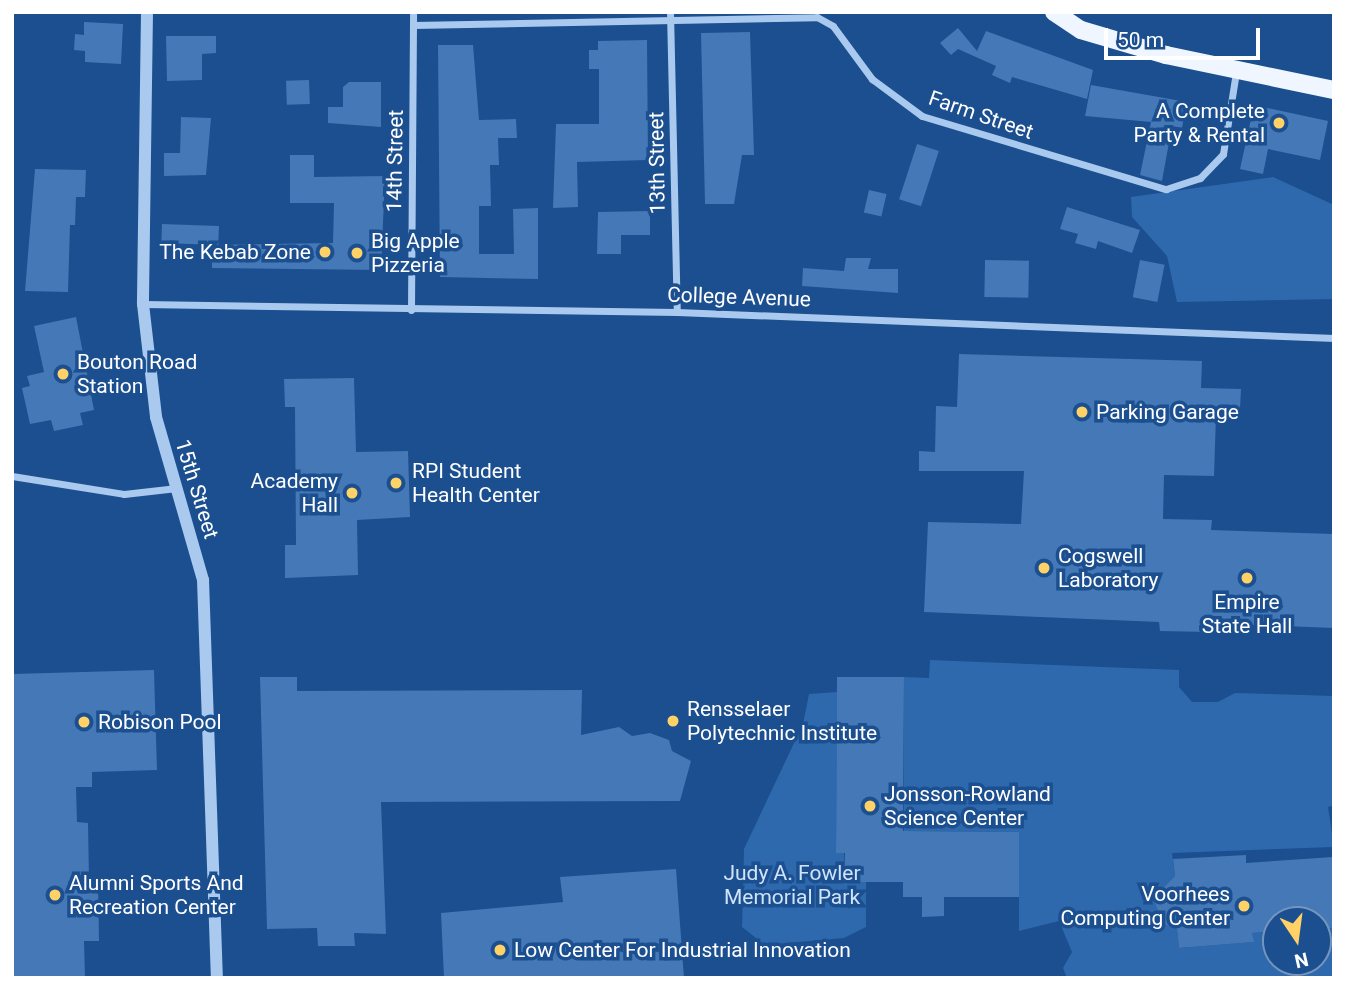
<!DOCTYPE html>
<html>
<head>
<meta charset="utf-8">
<style>
	body { margin:0 }
	#map { position:relative; width:1346px; height:990px; overflow:hidden; background:#1b4f8f; font-family:Roboto,sans-serif }
	div>[style] { position:absolute }
	.green>* { inset:0; background:#2e69ad }
	.building>* { inset:0; background:#4478b7; transform-origin:0 0 }
	.minor>* { height:7px; margin:-3.5px; padding:0 3.5px; transform-origin:3.5px; border-radius:3.5px; background:#a9c9ee }
	.tertiary>* { height:12px; margin:-6px; padding:0 6px; transform-origin:6px; border-radius:6px; background:#a9c9ee }
	.primary>* { height:18px; margin:-9px; padding:0 9px; transform-origin:9px; border-radius:9px; background:#f0f6ff }
	.dots>* { width:19px; height:19px; translate:-50% -50%; box-sizing:border-box; border:4px solid #1b4f8f; border-radius:50% }
	span { translate:-50% -50%; white-space:nowrap; text-align:center; line-height:1.15; -webkit-text-stroke:7px #1b4f8f; paint-order:stroke }
	.poi-label { font-size:21px; color:#fff }
	.right { translate:-100% -50%; text-align:right }
	.left { translate:0 -50%; text-align:left }
	.street-label { font-size:21px; color:#fff }
	.park-label { font-size:21px; color:#cfe3fa }
	.frame { position:absolute; inset:0; border:14px solid #fff; pointer-events:none }
	.north { position:absolute; left:1262px; top:906px; width:70px; height:70px; box-sizing:border-box; background:#1b4f8f; border:2px solid #7695bc; border-radius:50%; rotate:167deg; font-size:19px; font-weight:700; line-height:28px; text-align:center; color:#fff }
	.north::after { content:''; display:block; margin:auto; width:24px; height:32px; background:#ffd166; clip-path:polygon(50% 0,100% 100%,50% 72%,0 100%) }
	.scale { position:absolute; left:1104px; top:28px; width:156px; height:32px; box-sizing:border-box; border:4px solid #fff; border-top:0; padding-left:9px; font-size:21px; line-height:24px; white-space:nowrap; color:#fff; -webkit-text-stroke:5px #1b4f8f; paint-order:stroke }
</style>
</head>
<body>
<div id="map">
	<div class="green">
		<div style="clip-path:polygon(1273px 177px,1334px 205px,1334px 299px,1177px 302px,1167px 256px,1132px 217px,1131px 197px)"></div>
		<div style="clip-path:polygon(930px 660px,1179px 670px,1179px 687px,1192px 702px,1218px 702px,1235px 693px,1334px 696px,1334px 805px,1328px 807px,1334px 847px,1172px 853px,1175px 876px,1153px 898px,1163px 924px,1177px 929px,1179px 948px,1253px 942px,1252px 933px,1276px 931px,1276px 962px,1318px 962px,1318px 929px,1334px 928px,1334px 978px,1067px 978px,1063px 968px,1072px 952px,1059px 921px,1019px 931px,1019px 832px,904px 831px,904px 677px,929px 678px)"></div>
		<div style="clip-path:polygon(837px 692px,836px 853px,844px 853px,844px 882px,866px 882px,866px 927px,844px 938px,765px 945px,742px 927px,744px 849px,803px 724px,809px 694px)"></div>
	</div>
	<div class="building">
		<div style="clip-path:polygon(84px 22px,123px 24px,121px 64px,85px 62px,85px 51px,74px 50px,75px 34px,84px 35px)"></div>
		<div style="clip-path:polygon(958px 28px,977px 51px,986px 31px,1093px 70px,1087px 99px,1012px 77px,1010px 83px,992px 75px,996px 66px,958px 49px,951px 55px,940px 43px)"></div>
		<div style="clip-path:polygon(750px 32px,754px 155px,742px 155px,734px 204px,705px 204px,701px 33px)"></div>
		<div style="clip-path:polygon(166px 36px,216px 36px,216px 53px,202px 54px,202px 80px,167px 81px)"></div>
		<div style="clip-path:polygon(647px 40px,648px 160px,577px 162px,578px 207px,553px 208px,556px 124px,599px 124px,599px 69px,589px 69px,589px 50px,598px 50px,598px 41px)"></div>
		<div style="clip-path:polygon(438px 45px,473px 45px,479px 120px,516px 119px,517px 138px,498px 138px,499px 165px,490px 165px,491px 206px,479px 206px,479px 254px,514px 254px,513px 209px,538px 208px,538px 279px,440px 277px)"></div>
		<div style="left:309px;top:80px;width:24px;height:23px;rotate:88deg"></div>
		<div style="clip-path:polygon(349px 82px,381px 82px,381px 127px,328px 123px,328px 107px,343px 107px,343px 87px)"></div>
		<div style="clip-path:polygon(1091px 85px,1187px 102px,1182px 128px,1172px 126px,1162px 181px,1140px 175px,1151px 122px,1085px 116px)"></div>
		<div style="clip-path:polygon(1254px 105px,1328px 121px,1320px 160px,1268px 149px,1263px 174px,1240px 169px)"></div>
		<div style="clip-path:polygon(181px 117px,211px 118px,206px 175px,164px 176px,164px 153px,180px 153px)"></div>
		<div style="left:917px;top:144px;width:23px;height:58px;rotate:18deg"></div>
		<div style="clip-path:polygon(290px 155px,314px 155px,314px 177px,385px 176px,381px 270px,212px 268px,212px 245px,333px 243px,334px 203px,290px 203px)"></div>
		<div style="clip-path:polygon(35px 169px,86px 170px,85px 197px,76px 197px,75px 225px,70px 225px,68px 292px,25px 291px)"></div>
		<div style="left:869px;top:190px;width:18px;height:23px;rotate:13deg"></div>
		<div style="clip-path:polygon(1067px 207px,1140px 230px,1132px 253px,1098px 241px,1096px 249px,1075px 243px,1078px 234px,1060px 229px)"></div>
		<div style="clip-path:polygon(650px 211px,650px 235px,621px 235px,621px 254px,597px 254px,598px 212px)"></div>
		<div style="left:162px;top:224px;width:57px;height:19px;rotate:2deg"></div>
		<div style="clip-path:polygon(846px 258px,871px 258px,868px 269px,898px 269px,898px 293px,802px 286px,803px 268px,844px 271px)"></div>
		<div style="left:985px;top:260px;width:44px;height:37px;rotate:1deg"></div>
		<div style="left:1140px;top:260px;width:25px;height:38px;rotate:11deg"></div>
		<div style="clip-path:polygon(76px 317px,94px 410px,80px 413px,83px 425px,54px 431px,51px 420px,30px 424px,22px 388px,30px 386px,27px 376px,44px 372px,34px 326px)"></div>
		<div style="clip-path:polygon(959px 354px,1202px 361px,1201px 388px,1241px 389px,1240px 409px,1216px 416px,1214px 476px,1164px 475px,1163px 519px,1212px 520px,1211px 530px,1334px 534px,1334px 628px,1208px 623px,1208px 632px,1160px 631px,1159px 622px,924px 612px,928px 522px,1021px 524px,1024px 471px,919px 471px,919px 451px,935px 452px,936px 406px,957px 407px)"></div>
		<div style="clip-path:polygon(354px 378px,356px 452px,408px 451px,410px 517px,357px 520px,358px 575px,285px 578px,285px 545px,296px 545px,295px 407px,285px 407px,284px 379px)"></div>
		<div style="clip-path:polygon(154px 670px,157px 770px,92px 772px,92px 787px,76px 787px,77px 822px,88px 823px,89px 880px,98px 879px,99px 941px,84px 941px,85px 978px,12px 978px,12px 674px)"></div>
		<div style="clip-path:polygon(260px 677px,297px 677px,297px 691px,582px 690px,581px 735px,619px 727px,632px 736px,650px 733px,669px 740px,672px 751px,691px 761px,680px 801px,381px 802px,386px 934px,354px 933px,355px 946px,318px 946px,317px 928px,267px 929px)"></div>
		<div style="clip-path:polygon(837px 677px,904px 677px,903px 831px,1019px 832px,1019px 897px,944px 897px,944px 916px,922px 917px,922px 897px,903px 897px,903px 882px,844px 882px,845px 853px,836px 853px)"></div>
		<div style="clip-path:polygon(1246px 855px,1246px 863px,1333px 857px,1334px 928px,1318px 929px,1318px 920px,1276px 920px,1276px 931px,1252px 933px,1254px 942px,1179px 948px,1177px 929px,1163px 924px,1153px 898px,1175px 876px,1173px 859px)"></div>
		<div style="clip-path:polygon(676px 869px,684px 978px,444px 978px,441px 913px,563px 902px,560px 877px)"></div>
	</div>
	<div class="minor">
		<div style="left:670px;top:12px;width:300px;rotate:88.7deg"></div>
		<div style="left:413px;top:25px;width:404px;rotate:-1.1deg"></div>
		<div style="left:817px;top:17px;width:18px;rotate:29deg"></div>
		<div style="left:833px;top:26px;width:66px;rotate:53.7deg"></div>
		<div style="left:872px;top:79px;width:62px;rotate:36.5deg"></div>
		<div style="left:922px;top:116px;width:255px;rotate:16.7deg"></div>
		<div style="left:1166px;top:189px;width:36px;rotate:-18deg"></div>
		<div style="left:1200px;top:178px;width:33px;rotate:-46deg"></div>
		<div style="left:1223px;top:154px;width:83px;rotate:-81deg"></div>
		<div style="left:143px;top:304px;width:534px;rotate:0.86deg"></div>
		<div style="left:677px;top:312px;width:658px;rotate:2.27deg"></div>
		<div style="left:411px;top:310px;width:298px;rotate:-89.6deg"></div>
		<div style="left:12px;top:476px;width:113px;rotate:9.1deg"></div>
		<div style="left:124px;top:494px;width:53px;rotate:-6.5deg"></div>
	</div>
	<div class="tertiary">
		<div style="left:147px;top:12px;width:292px;rotate:90.8deg"></div>
		<div style="left:143px;top:304px;width:114px;rotate:83.4deg"></div>
		<div style="left:156px;top:417px;width:170px;rotate:73.9deg"></div>
		<div style="left:203px;top:580px;width:398px;rotate:88deg"></div>
	</div>
	<div class="primary">
		<div style="left:1054px;top:12px;width:32px;rotate:34deg"></div>
		<div style="left:1081px;top:30px;width:89px;rotate:16.4deg"></div>
		<div style="left:1166px;top:55px;width:172px;rotate:11.8deg"></div>
	</div>
	<div class="dots">
		<div style="left:1279px;top:123px;background:#ffd166"></div>
		<div style="left:325px;top:252px;background:#ffd166"></div>
		<div style="left:357px;top:253px;background:#ffd166"></div>
		<div style="left:63px;top:374px;background:#ffd166"></div>
		<div style="left:1082px;top:412px;background:#ffd166"></div>
		<div style="left:396px;top:483px;background:#ffd166"></div>
		<div style="left:352px;top:493px;background:#ffd166"></div>
		<div style="left:1044px;top:568px;background:#ffd166"></div>
		<div style="left:1247px;top:578px;background:#ffd166"></div>
		<div style="left:673px;top:721px;background:#ffd166"></div>
		<div style="left:84px;top:722px;background:#ffd166"></div>
		<div style="left:870px;top:806px;background:#ffd166"></div>
		<div style="left:55px;top:895px;background:#ffd166"></div>
		<div style="left:1244px;top:906px;background:#ffd166"></div>
		<div style="left:500px;top:950px;background:#ffd166"></div>
	</div>
	<div class="poi-label">
		<span class="right" style="left:1265px;top:123px">A Complete<br>Party &amp; Rental</span>
		<span class="left" style="left:371px;top:253px">Big Apple<br>Pizzeria</span>
		<span class="right" style="left:311px;top:252px">The Kebab Zone</span>
		<span class="left" style="left:77px;top:374px">Bouton Road<br>Station</span>
		<span class="left" style="left:1096px;top:412px">Parking Garage</span>
		<span class="left" style="left:412px;top:483px">RPI Student<br>Health Center</span>
		<span class="right" style="left:338px;top:493px">Academy<br>Hall</span>
		<span class="left" style="left:1058px;top:568px">Cogswell<br>Laboratory</span>
		<span style="left:1247px;top:614px">Empire<br>State Hall</span>
		<span class="left" style="left:687px;top:721px">Rensselaer<br>Polytechnic Institute</span>
		<span class="left" style="left:98px;top:722px">Robison Pool</span>
		<span class="left" style="left:884px;top:806px">Jonsson-Rowland<br>Science Center</span>
		<span class="left" style="left:69px;top:895px">Alumni Sports And<br>Recreation Center</span>
		<span class="right" style="left:1230px;top:906px">Voorhees<br>Computing Center</span>
		<span class="left" style="left:514px;top:950px">Low Center For Industrial Innovation</span>
	</div>
	<div class="street-label">
		<span style="left:981px;top:115px;rotate:19deg">Farm Street</span>
		<span style="left:395px;top:161px;rotate:-89deg">14th Street</span>
		<span style="left:657px;top:163px;rotate:-91deg">13th Street</span>
		<span style="left:739px;top:297px;rotate:2deg">College Avenue</span>
		<span style="left:197px;top:489px;rotate:73deg">15th Street</span>
	</div>
	<div class="park-label">
		<span style="left:792px;top:885px">Judy A. Fowler<br>Memorial Park</span>
	</div>
	<div class="frame"></div>
	<div class="north">N</div>
	<div class="scale">50 m</div>
</div>
</body>
</html>
